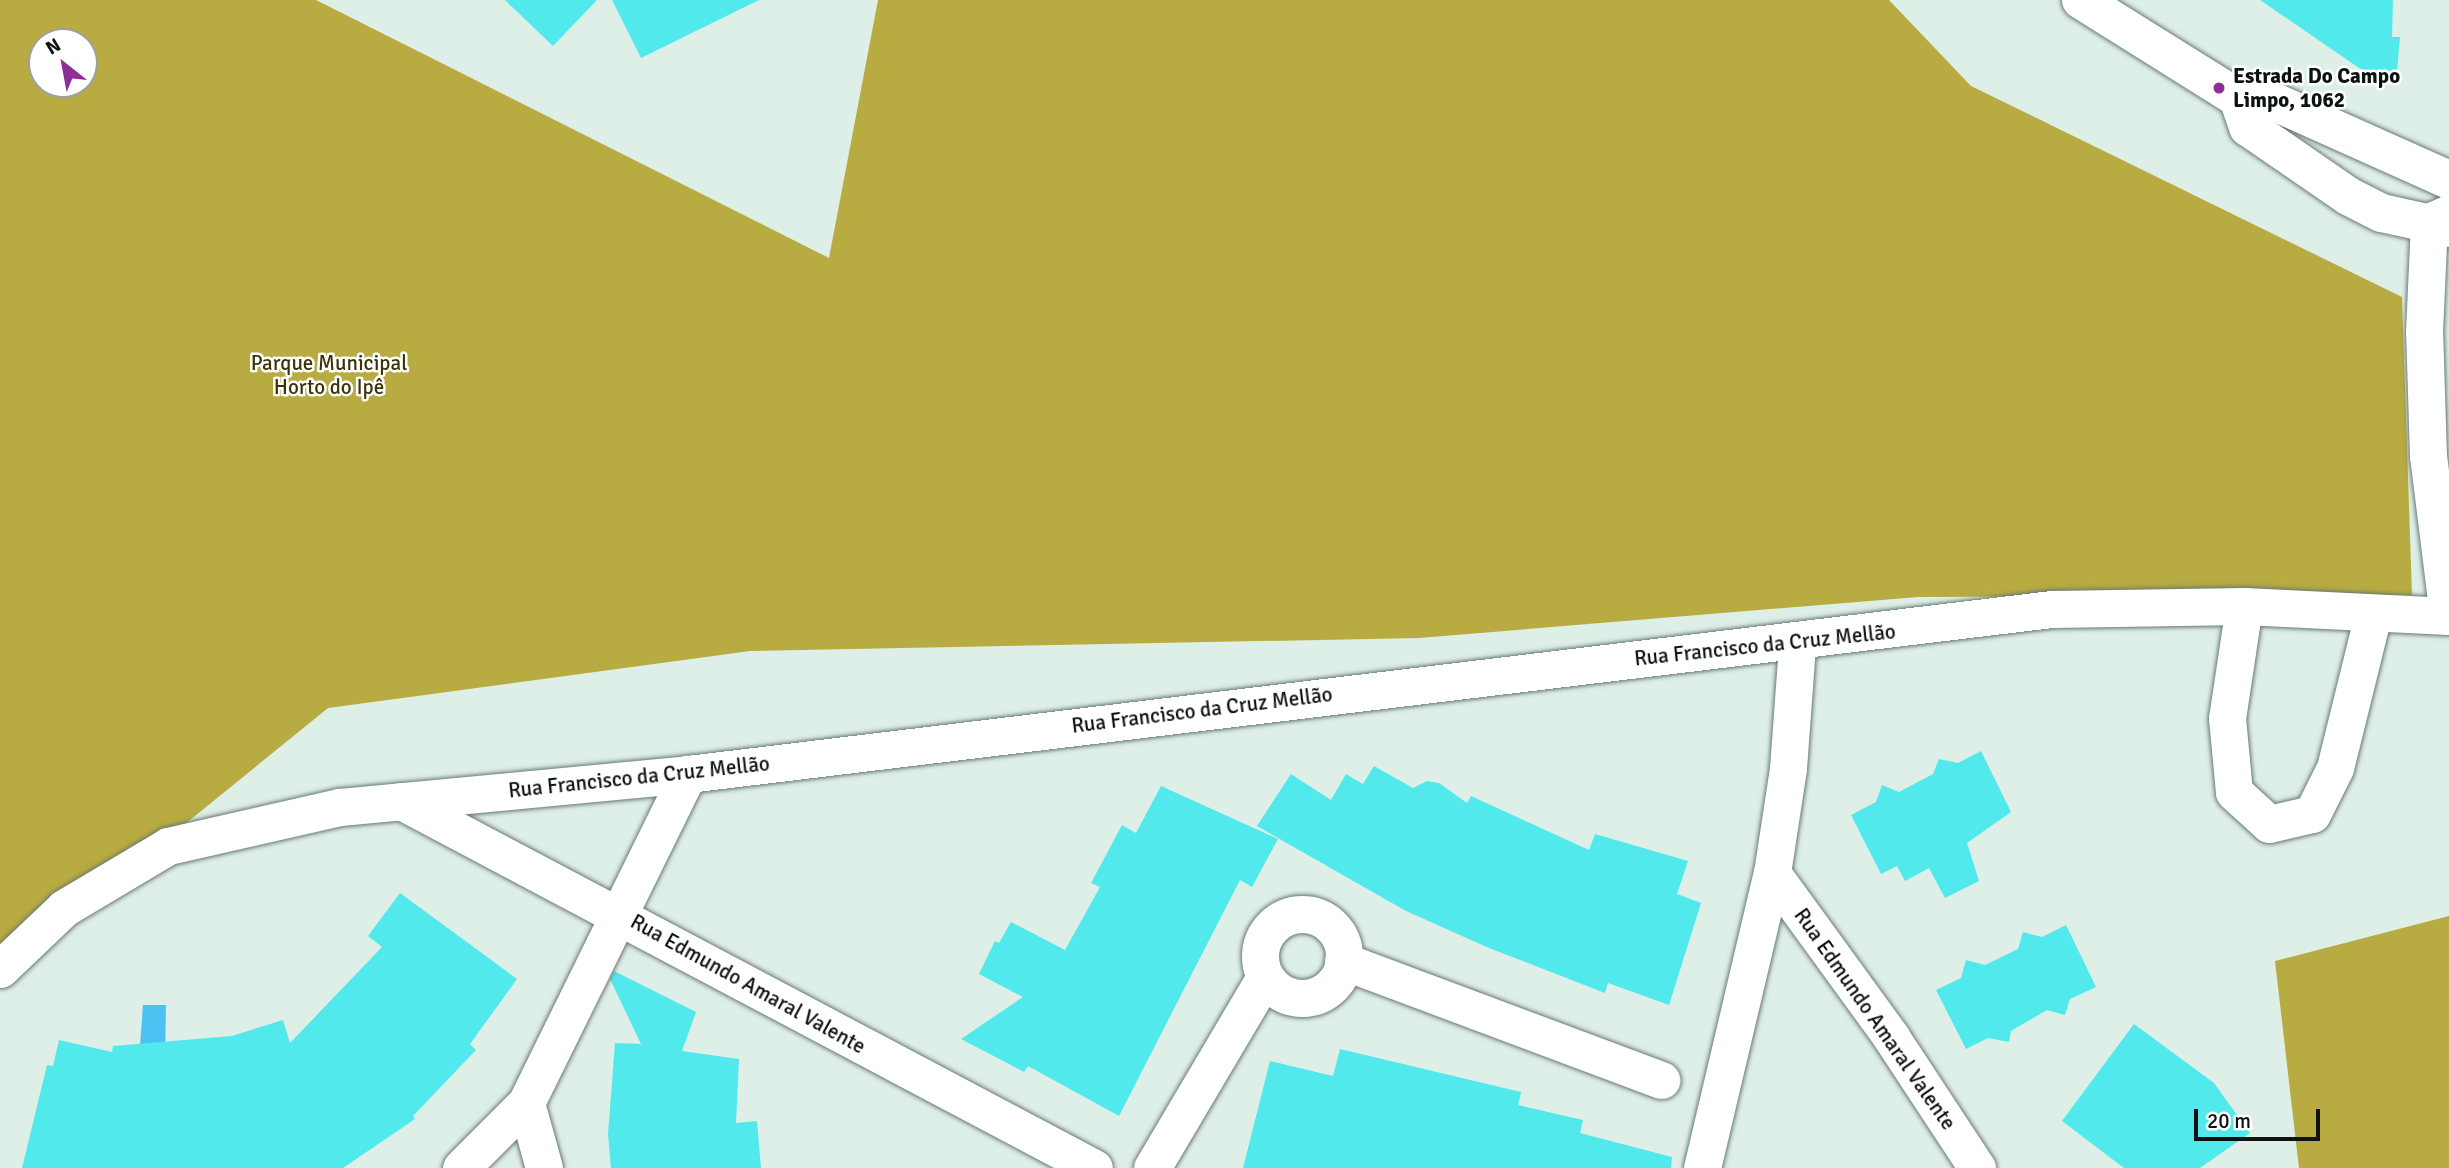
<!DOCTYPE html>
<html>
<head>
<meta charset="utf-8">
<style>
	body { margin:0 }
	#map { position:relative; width:2449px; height:1168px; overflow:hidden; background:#ddefe6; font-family:Signika,sans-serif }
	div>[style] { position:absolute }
	.forest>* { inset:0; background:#b8ab42 }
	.water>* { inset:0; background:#4ac2f2 }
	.building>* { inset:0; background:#51e9ec }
	.roads { filter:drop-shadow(0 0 2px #697a72) drop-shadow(0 0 2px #697a72) }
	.minor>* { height:37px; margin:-18.5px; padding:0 18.5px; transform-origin:18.5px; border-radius:18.5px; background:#fff }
	.minor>.ring { margin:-18.5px; padding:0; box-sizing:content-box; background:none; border:37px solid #fff; border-radius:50% }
	.primary>* { height:38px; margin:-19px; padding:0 19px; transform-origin:19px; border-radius:19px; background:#fff }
	.dots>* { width:19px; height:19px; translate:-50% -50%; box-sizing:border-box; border:4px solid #fff; border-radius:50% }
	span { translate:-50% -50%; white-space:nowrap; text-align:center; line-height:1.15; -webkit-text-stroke:5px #fff; paint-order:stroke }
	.poi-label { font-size:21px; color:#0d1310; font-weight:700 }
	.left { translate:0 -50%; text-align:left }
	.park-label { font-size:21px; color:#3a3406 }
	.street-label { font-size:21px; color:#0d1310 }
	.north { position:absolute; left:28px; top:28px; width:70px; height:70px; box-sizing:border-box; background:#fff; border:2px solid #9ea19f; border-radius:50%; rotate:329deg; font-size:19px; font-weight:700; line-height:28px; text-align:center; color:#0d1310 }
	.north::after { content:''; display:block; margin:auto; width:24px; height:32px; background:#8e2e97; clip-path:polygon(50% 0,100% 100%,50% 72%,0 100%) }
	.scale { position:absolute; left:2194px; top:1109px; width:126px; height:32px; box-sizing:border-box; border:4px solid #0d1310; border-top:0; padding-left:9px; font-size:21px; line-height:24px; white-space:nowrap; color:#0d1310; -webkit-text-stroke:5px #fff; paint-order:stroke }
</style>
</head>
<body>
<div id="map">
	<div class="forest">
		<div style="clip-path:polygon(evenodd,0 0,316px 0,829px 258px,878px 0,1889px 0,1971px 86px,2402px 297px,2412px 595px,1918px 597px,1419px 638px,750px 651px,328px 708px,0 974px,0 0,42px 42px,84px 42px,84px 84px,42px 84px,42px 42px)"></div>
		<div style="clip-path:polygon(2449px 916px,2449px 1168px,2299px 1168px,2275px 961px)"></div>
	</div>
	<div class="water">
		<div style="clip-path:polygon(143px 1005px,166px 1005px,165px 1059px,140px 1046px)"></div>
	</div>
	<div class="building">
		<div style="clip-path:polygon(505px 0,597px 0,553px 46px)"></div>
		<div style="clip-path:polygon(612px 0,759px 0,641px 58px)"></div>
		<div style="clip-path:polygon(2260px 0,2393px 0,2392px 37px,2400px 37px,2396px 83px,2361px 81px,2362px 70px)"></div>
		<div style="clip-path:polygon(1981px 751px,2011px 812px,1967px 843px,1979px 881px,1945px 898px,1929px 868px,1905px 881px,1897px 866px,1881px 874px,1851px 815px,1876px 802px,1882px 785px,1899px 792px,1933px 774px,1939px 759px,1958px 763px)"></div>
		<div style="clip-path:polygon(1374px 766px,1413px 788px,1427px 781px,1439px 783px,1467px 803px,1471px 796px,1589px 850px,1595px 834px,1688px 861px,1677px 894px,1701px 903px,1669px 1005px,1608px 983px,1605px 993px,1489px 948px,1406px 911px,1257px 826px,1291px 774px,1331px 800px,1346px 774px,1363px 784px)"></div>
		<div style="clip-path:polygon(1161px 786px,1278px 839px,1252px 887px,1240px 880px,1119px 1116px,1028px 1066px,1024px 1072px,961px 1039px,1023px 997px,979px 974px,995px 941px,999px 943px,1011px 922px,1065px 950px,1100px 887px,1091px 883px,1122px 825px,1136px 833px)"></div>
		<div style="clip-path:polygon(400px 893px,517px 979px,470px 1044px,476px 1050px,413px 1116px,415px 1119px,343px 1168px,22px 1168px,47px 1065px,53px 1066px,59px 1040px,112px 1052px,113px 1046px,232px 1036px,283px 1020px,290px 1043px,382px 947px,368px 936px)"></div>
		<div style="clip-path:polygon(2066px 925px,2096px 987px,2070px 999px,2065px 1015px,2047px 1010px,2011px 1031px,2009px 1042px,1988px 1038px,1966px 1049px,1936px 990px,1961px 978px,1966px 960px,1985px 965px,2018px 949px,2023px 932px,2042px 937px)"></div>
		<div style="clip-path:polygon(614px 971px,696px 1012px,682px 1051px,739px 1059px,736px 1123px,757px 1121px,761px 1168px,611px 1168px,608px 1134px,615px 1043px,641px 1044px,610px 979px)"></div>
		<div style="clip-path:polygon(2134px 1024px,2214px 1083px,2250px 1133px,2200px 1168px,2124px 1168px,2062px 1121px)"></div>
		<div style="clip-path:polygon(1340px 1049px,1521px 1092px,1518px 1105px,1583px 1120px,1580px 1133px,1672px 1157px,1671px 1168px,1243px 1168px,1270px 1061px,1333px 1076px)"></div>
	</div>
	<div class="roads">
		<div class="minor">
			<div style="left:2244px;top:606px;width:113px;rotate:98.6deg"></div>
			<div style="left:2227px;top:718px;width:74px;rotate:84.6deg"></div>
			<div style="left:2234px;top:792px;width:47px;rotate:42.4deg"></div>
			<div style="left:2269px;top:824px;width:44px;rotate:-13.1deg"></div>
			<div style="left:2312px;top:814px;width:51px;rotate:-63.4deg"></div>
			<div style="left:2335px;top:768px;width:159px;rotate:-76.1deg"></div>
			<div style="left:2448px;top:616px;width:161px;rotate:-97.1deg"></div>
			<div style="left:2428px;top:456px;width:124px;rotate:-91.8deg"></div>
			<div style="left:2424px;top:332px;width:110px;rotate:-87.4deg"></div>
			<div style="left:2429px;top:222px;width:22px;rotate:-24deg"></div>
			<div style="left:401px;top:801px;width:784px;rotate:27.9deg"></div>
			<div style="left:1772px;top:873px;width:203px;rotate:54deg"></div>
			<div style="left:1891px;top:1037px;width:157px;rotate:56.7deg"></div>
			<div class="ring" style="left:1260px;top:914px;width:47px;height:47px"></div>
			<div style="left:1343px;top:961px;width:340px;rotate:20.5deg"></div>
			<div style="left:0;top:969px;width:88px;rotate:-43.6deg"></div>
			<div style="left:64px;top:908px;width:121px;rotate:-30.8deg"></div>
			<div style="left:168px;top:846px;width:176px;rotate:-12.8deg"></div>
			<div style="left:340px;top:807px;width:350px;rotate:-5.4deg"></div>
			<div style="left:688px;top:774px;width:1374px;rotate:-6.9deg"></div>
			<div style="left:2052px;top:609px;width:192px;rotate:-0.9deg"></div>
			<div style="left:2244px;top:606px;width:205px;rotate:2.8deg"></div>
			<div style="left:526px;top:1103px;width:67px;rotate:74.5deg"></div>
			<div style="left:461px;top:1168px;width:92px;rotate:-45deg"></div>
			<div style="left:526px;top:1103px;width:367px;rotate:-63.8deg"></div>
			<div style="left:1152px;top:1168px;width:222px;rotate:-59.4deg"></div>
			<div style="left:1702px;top:1168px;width:303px;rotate:-76.7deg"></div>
			<div style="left:1772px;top:873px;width:106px;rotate:-81.3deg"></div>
			<div style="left:1788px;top:768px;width:124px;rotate:-85.8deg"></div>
		</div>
		<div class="primary">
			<div style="left:2081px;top:0;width:185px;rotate:32deg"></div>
			<div style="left:2238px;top:98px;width:30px;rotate:2deg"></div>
			<div style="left:2268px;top:99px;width:198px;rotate:24.1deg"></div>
			<div style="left:2238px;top:98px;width:31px;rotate:71deg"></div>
			<div style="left:2248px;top:127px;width:121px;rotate:34.6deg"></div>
			<div style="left:2348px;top:196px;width:38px;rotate:27deg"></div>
			<div style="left:2382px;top:213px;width:69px;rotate:12.6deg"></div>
		</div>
	</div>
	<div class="dots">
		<div style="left:2219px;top:88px;background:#8e2e97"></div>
	</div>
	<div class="poi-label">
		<span class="left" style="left:2233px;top:88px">Estrada Do Campo<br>Limpo, 1062</span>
	</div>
	<div class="park-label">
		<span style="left:329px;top:375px">Parque Municipal<br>Horto do Ipê</span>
	</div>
	<div class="street-label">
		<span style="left:1765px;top:645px;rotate:-6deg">Rua Francisco da Cruz Mellão</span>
		<span style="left:1202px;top:710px;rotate:-7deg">Rua Francisco da Cruz Mellão</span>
		<span style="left:639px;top:777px;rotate:-6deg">Rua Francisco da Cruz Mellão</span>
		<span style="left:748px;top:984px;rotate:29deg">Rua Edmundo Amaral Valente</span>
		<span style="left:1875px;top:1019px;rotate:55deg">Rua Edmundo Amaral Valente</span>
	</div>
	<div class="north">N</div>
	<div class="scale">20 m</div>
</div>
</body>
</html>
